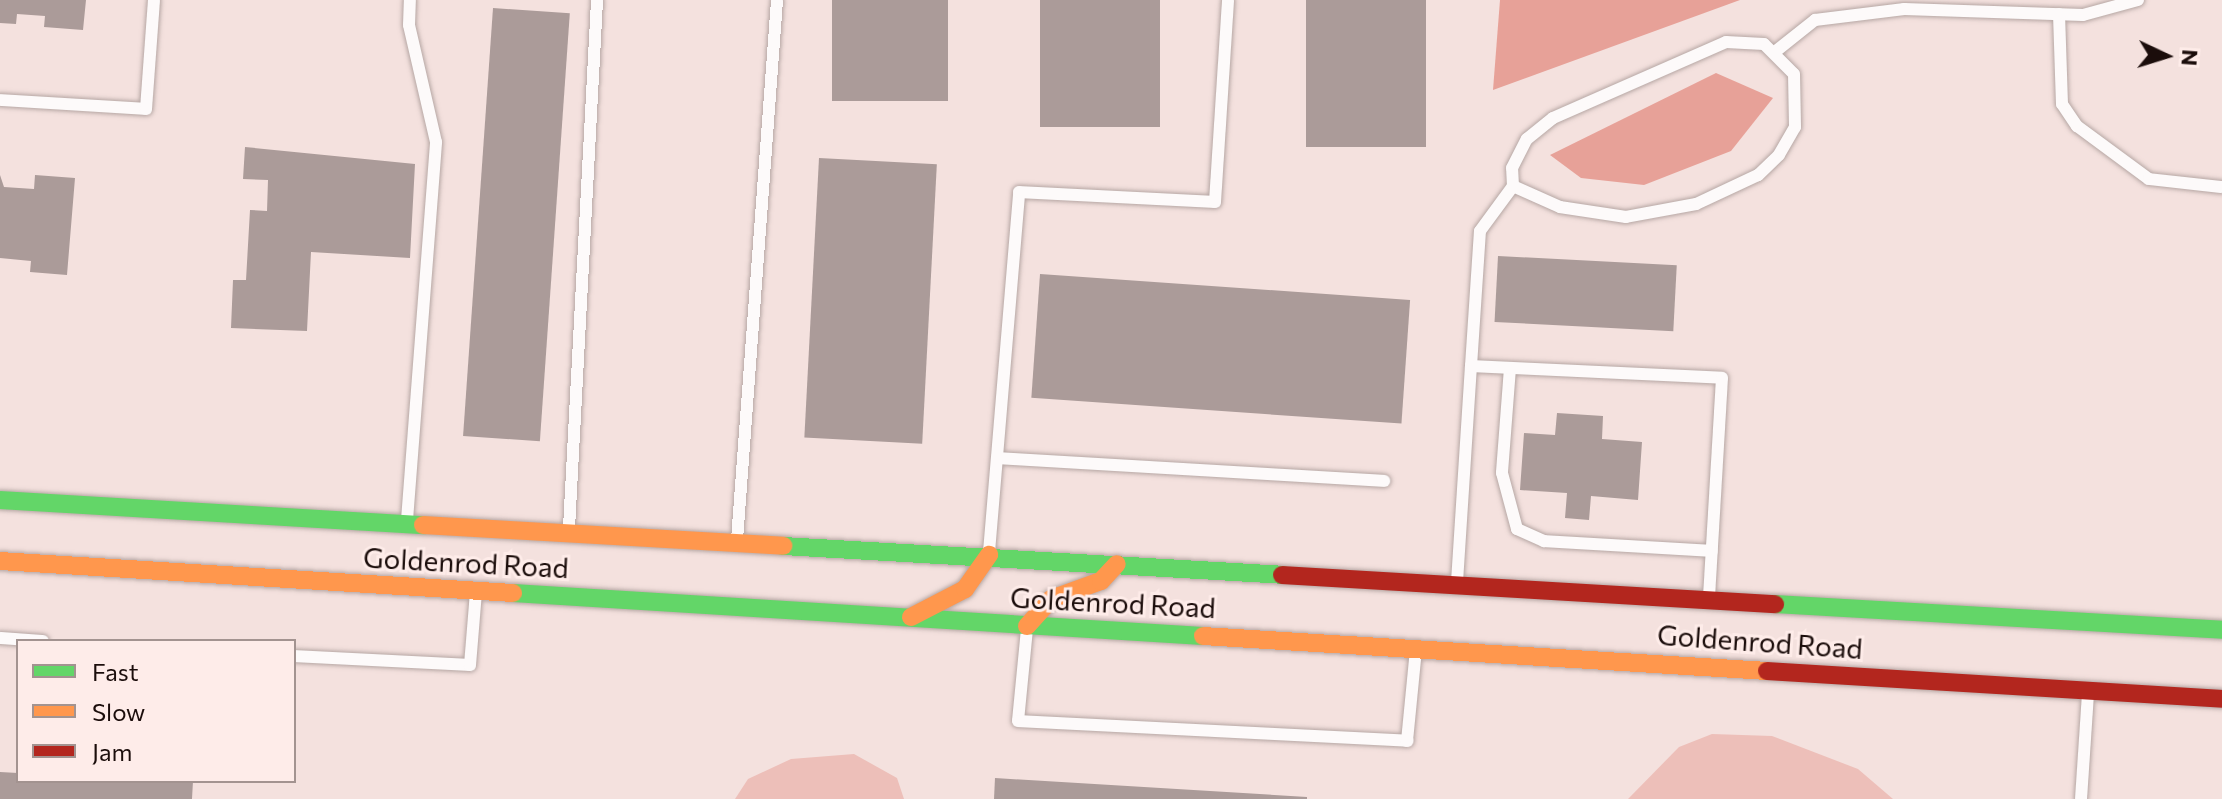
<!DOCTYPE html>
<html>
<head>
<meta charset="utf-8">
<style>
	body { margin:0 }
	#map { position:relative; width:2222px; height:799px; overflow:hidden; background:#f4e1de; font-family:Commissioner,sans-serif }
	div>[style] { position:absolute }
	.green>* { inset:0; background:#edbfb9 }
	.water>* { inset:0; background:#e7a198 }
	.building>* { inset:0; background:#ab9b99; transform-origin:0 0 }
	.roads { filter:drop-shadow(0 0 2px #b6a7a4) drop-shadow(0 0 2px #b6a7a4) }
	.lane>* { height:12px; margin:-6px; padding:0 6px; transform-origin:6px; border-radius:6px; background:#fdfafa }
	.fast>* { height:18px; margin:-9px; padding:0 9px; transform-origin:9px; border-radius:9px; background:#63d668 }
	.slow>* { height:18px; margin:-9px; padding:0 9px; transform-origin:9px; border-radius:9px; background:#ff974d }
	.jam>* { height:18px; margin:-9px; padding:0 9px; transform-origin:9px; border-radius:9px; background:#b3261e }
	span { translate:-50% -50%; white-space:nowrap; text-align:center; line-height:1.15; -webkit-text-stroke:6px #feece9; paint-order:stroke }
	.street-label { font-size:28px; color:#1b0d0b }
	.legend { position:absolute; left:16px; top:639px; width:280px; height:144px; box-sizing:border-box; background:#feece9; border:2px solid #a39390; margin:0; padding:10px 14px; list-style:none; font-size:24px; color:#1b0d0b }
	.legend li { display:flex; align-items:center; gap:16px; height:40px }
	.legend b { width:40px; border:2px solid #a39390 }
	.north { position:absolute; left:2126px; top:16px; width:80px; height:80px; -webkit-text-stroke:6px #feece9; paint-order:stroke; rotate:94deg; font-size:22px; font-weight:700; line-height:32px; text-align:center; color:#1b0d0b }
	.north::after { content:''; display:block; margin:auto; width:28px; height:36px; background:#1b0d0b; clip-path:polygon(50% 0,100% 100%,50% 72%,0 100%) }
</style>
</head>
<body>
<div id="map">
	<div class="green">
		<div style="clip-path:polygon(1712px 734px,1772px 736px,1858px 769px,1893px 799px,1628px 799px,1679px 747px)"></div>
		<div style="clip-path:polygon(854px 754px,897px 778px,904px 799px,735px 799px,748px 779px,791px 759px)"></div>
	</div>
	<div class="water">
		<div style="clip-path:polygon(1500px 0,1740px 0,1493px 90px)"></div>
		<div style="clip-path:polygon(1716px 73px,1773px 98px,1731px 151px,1644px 185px,1581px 178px,1550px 155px)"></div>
	</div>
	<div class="building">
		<div style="clip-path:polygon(0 0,86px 0,83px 30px,44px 27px,45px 16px,17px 14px,16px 24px,0 23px)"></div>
		<div style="left:832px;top:0;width:116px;height:101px"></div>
		<div style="left:1040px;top:0;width:120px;height:127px"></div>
		<div style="left:1306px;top:0;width:120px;height:147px"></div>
		<div style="left:493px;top:8px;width:77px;height:429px;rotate:4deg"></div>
		<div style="clip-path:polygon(245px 147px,415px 164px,410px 258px,311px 252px,307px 331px,231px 328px,233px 280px,246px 280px,250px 210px,267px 211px,268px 180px,243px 179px)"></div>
		<div style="left:819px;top:158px;width:118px;height:280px;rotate:3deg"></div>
		<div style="clip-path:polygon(0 175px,4px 187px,34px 189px,35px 175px,75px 178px,67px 275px,30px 272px,31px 261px,0 258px)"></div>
		<div style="left:1498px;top:256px;width:179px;height:66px;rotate:3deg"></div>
		<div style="left:1040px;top:274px;width:371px;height:124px;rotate:4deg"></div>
		<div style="clip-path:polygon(1557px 413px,1603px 416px,1602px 439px,1642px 442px,1638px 500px,1591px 496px,1589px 520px,1565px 518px,1567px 493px,1520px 490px,1524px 433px,1555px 435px)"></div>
		<div style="clip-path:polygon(0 772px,18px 773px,18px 781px,193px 781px,192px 799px,0 799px)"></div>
		<div style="clip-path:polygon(995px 778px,1307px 797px,1307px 799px,994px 799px)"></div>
	</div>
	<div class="roads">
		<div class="lane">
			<div style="left:2059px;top:14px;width:90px;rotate:88.1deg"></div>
			<div style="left:2062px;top:104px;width:27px;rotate:56deg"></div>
			<div style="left:2077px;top:126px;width:89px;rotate:36.4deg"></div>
			<div style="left:2149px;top:179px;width:73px;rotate:6.3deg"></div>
			<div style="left:1776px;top:51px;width:50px;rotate:-38.5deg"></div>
			<div style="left:1815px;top:20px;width:90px;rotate:-7deg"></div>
			<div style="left:1904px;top:9px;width:179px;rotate:1.9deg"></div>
			<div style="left:2083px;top:15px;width:57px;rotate:-15.3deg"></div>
			<div style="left:0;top:100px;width:146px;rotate:3.5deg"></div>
			<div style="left:146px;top:109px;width:109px;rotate:-85.8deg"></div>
			<div style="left:1471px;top:366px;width:135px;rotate:-86.2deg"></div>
			<div style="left:1480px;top:231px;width:56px;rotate:-53.7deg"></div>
			<div style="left:1513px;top:186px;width:18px;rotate:-93deg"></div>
			<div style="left:1512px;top:168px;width:33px;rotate:-63deg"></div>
			<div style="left:1527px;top:139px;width:33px;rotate:-39deg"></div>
			<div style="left:1553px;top:118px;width:189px;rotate:-23.7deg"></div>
			<div style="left:1726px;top:42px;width:38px;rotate:3deg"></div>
			<div style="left:1764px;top:44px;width:42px;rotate:45deg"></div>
			<div style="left:1794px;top:74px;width:53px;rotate:88.9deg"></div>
			<div style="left:1795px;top:127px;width:32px;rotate:120deg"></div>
			<div style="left:1779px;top:155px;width:29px;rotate:136deg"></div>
			<div style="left:1758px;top:175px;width:68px;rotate:154.9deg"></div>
			<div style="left:1696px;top:204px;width:71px;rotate:169.5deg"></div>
			<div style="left:1626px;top:217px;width:67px;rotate:-171.4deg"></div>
			<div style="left:1560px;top:207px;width:51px;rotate:-155.9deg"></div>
			<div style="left:1510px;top:368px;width:105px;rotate:94.4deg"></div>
			<div style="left:1502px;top:473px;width:58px;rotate:75deg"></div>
			<div style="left:1517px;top:529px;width:30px;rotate:24deg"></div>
			<div style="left:1544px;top:541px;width:168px;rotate:3.4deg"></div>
			<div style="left:998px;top:458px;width:387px;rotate:3.4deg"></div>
			<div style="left:407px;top:520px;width:379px;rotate:-85.6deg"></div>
			<div style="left:436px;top:142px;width:120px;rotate:-103deg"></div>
			<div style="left:409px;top:25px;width:25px;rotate:-88deg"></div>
			<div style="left:569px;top:528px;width:529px;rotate:-86.96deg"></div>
			<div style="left:737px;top:540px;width:541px;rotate:-85.76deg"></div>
			<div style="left:989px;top:552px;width:361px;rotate:-85.2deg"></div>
			<div style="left:1019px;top:192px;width:196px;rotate:2.9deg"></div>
			<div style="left:1215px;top:202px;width:202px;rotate:-86.3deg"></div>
			<div style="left:1457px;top:582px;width:216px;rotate:-86.3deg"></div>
			<div style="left:1471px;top:366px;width:251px;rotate:2.7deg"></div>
			<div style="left:1722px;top:378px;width:218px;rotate:93.4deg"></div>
			<div style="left:1027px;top:629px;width:92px;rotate:95.6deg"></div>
			<div style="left:1018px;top:721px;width:390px;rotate:2.9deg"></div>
			<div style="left:1407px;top:741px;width:91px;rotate:-84.4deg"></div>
			<div style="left:0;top:638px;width:43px;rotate:4deg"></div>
			<div style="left:294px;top:656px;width:176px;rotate:2.9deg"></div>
			<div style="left:470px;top:665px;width:73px;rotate:-85.3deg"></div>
			<div style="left:2081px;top:799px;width:106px;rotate:-86.2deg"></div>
		</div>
		<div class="fast">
			<div style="left:0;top:500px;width:424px;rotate:3.4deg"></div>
			<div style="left:783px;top:546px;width:500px;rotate:3.3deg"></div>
			<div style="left:513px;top:593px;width:691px;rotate:3.57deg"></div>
			<div style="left:1775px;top:604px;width:448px;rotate:3.3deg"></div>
		</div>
		<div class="slow">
			<div style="left:423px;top:525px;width:361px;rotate:3.3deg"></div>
			<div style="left:0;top:561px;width:514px;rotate:3.57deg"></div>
			<div style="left:911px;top:617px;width:61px;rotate:-27.4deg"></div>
			<div style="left:965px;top:589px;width:42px;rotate:-54.8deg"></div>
			<div style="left:1027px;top:626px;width:36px;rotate:-48deg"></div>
			<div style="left:1051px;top:599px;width:53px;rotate:-19.8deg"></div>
			<div style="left:1101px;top:581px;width:23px;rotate:-47deg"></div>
			<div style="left:1203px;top:636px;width:565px;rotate:3.55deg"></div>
		</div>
		<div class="jam">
			<div style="left:1282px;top:575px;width:494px;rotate:3.4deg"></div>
			<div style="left:1767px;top:671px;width:456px;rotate:3.5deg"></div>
		</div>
	</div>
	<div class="street-label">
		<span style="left:466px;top:562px;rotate:3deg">Goldenrod Road</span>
		<span style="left:1113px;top:602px;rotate:3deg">Goldenrod Road</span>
		<span style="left:1760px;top:641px;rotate:4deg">Goldenrod Road</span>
	</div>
	<ul class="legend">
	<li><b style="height:10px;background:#63d668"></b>Fast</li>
	<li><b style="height:10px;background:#ff974d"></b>Slow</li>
	<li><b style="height:10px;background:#b3261e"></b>Jam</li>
	</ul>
	<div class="north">N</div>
</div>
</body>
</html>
